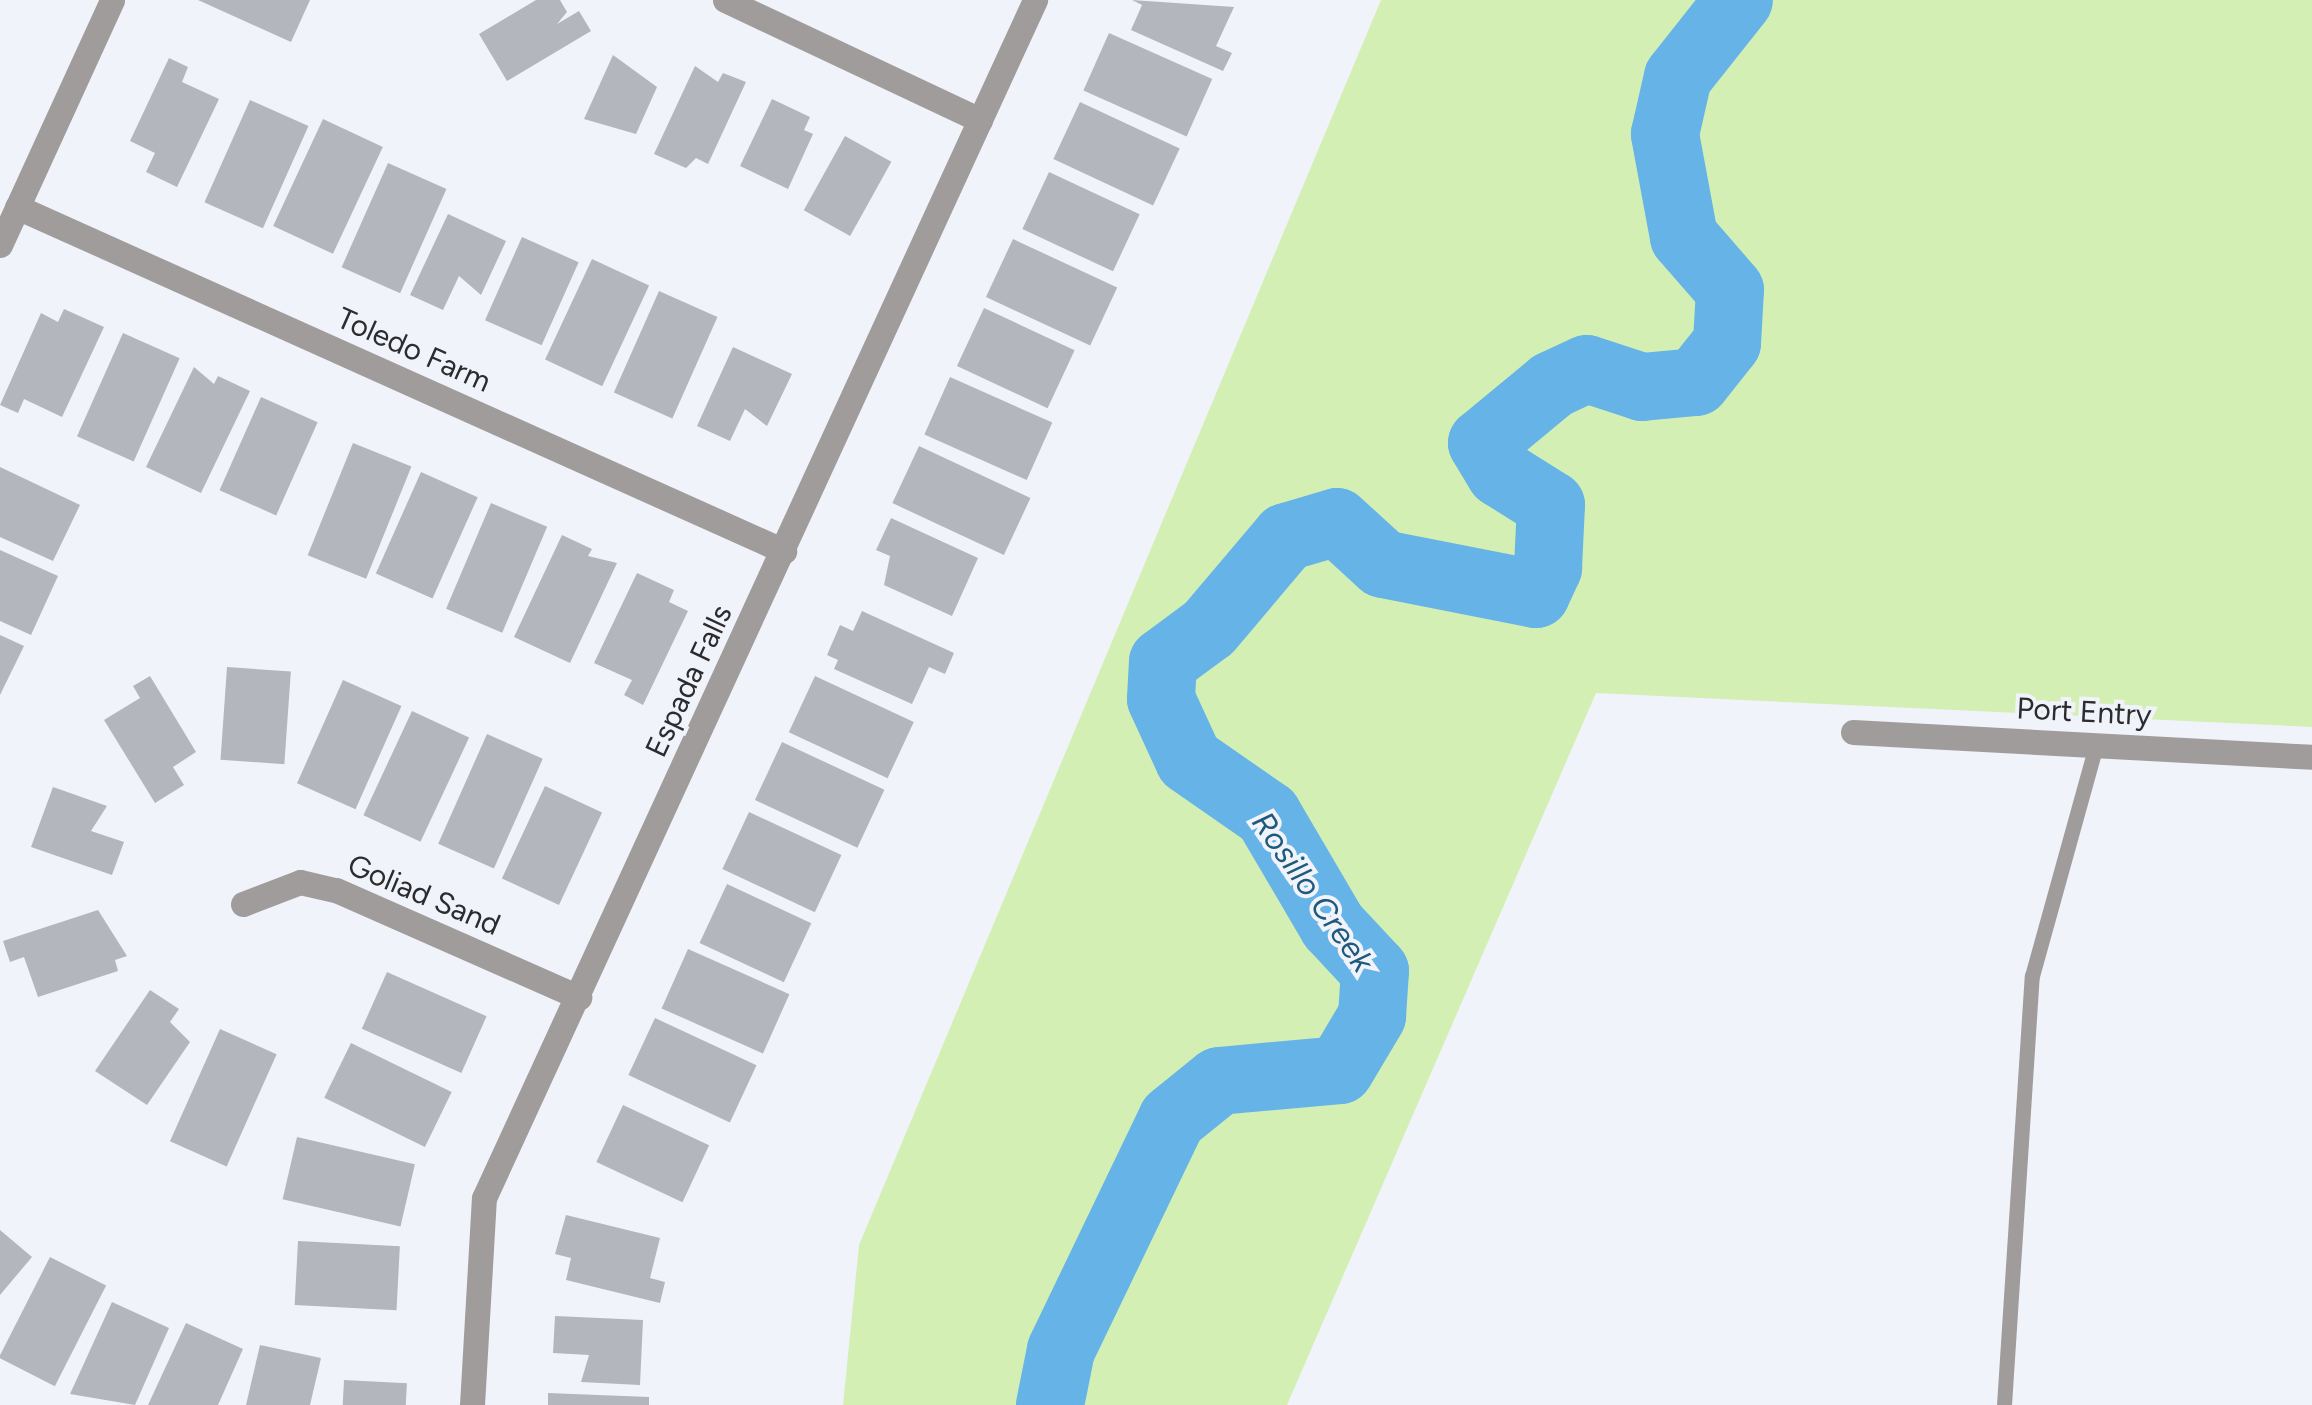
<!DOCTYPE html>
<html>
<head>
<meta charset="utf-8">
<style>
	body { margin:0 }
	#map { position:relative; width:2312px; height:1405px; overflow:hidden; background:#f1f3fa; font-family:Figtree,sans-serif }
	div>[style] { position:absolute }
	.green>* { inset:0; background:#d3efb4 }
	.river>* { height:68px; margin:-34px; padding:0 34px; transform-origin:34px; border-radius:34px; background:#66b3e7 }
	.building>* { inset:0; background:#b4b6bd; transform-origin:0 0 }
	.service>* { height:15px; margin:-7.5px; padding:0 7.5px; transform-origin:7.5px; border-radius:7.5px; background:#a09c9b }
	.minor>* { height:25px; margin:-12.5px; padding:0 12.5px; transform-origin:12.5px; border-radius:12.5px; background:#a09c9b }
	span { translate:-50% -50%; white-space:nowrap; text-align:center; line-height:1.15; -webkit-text-stroke:8px #f1f3fa; paint-order:stroke }
	.street-label { font-size:30px; color:#2c2c2f }
	.water-label { font-size:32px; color:#1f597c; font-style:italic }
</style>
</head>
<body>
<div id="map">
	<div class="green">
		<div style="clip-path:polygon(1381px 0,2312px 0,2312px 727px,1596px 693px,1287px 1405px,843px 1405px,859px 1245px)"></div>
	</div>
	<div class="river">
		<div style="left:1050px;top:1405px;width:56px;rotate:-78.7deg"></div>
		<div style="left:1061px;top:1350px;width:256px;rotate:-64.3deg"></div>
		<div style="left:1172px;top:1119px;width:60px;rotate:-39deg"></div>
		<div style="left:1219px;top:1081px;width:121px;rotate:-5.2deg"></div>
		<div style="left:1340px;top:1070px;width:63px;rotate:-59.3deg"></div>
		<div style="left:1372px;top:1016px;width:45px;rotate:-86.2deg"></div>
		<div style="left:1375px;top:971px;width:62px;rotate:-133deg"></div>
		<div style="left:1333px;top:926px;width:129px;rotate:-120.4deg"></div>
		<div style="left:1268px;top:815px;width:96px;rotate:-145.2deg"></div>
		<div style="left:1189px;top:760px;width:67px;rotate:-114.7deg"></div>
		<div style="left:1161px;top:699px;width:37px;rotate:-87deg"></div>
		<div style="left:1163px;top:662px;width:57px;rotate:-36.5deg"></div>
		<div style="left:1209px;top:628px;width:119px;rotate:-49.8deg"></div>
		<div style="left:1286px;top:537px;width:53px;rotate:-16.4deg"></div>
		<div style="left:1337px;top:522px;width:62px;rotate:42.4deg"></div>
		<div style="left:1383px;top:564px;width:156px;rotate:11.1deg"></div>
		<div style="left:1536px;top:594px;width:29px;rotate:-65deg"></div>
		<div style="left:1548px;top:568px;width:63px;rotate:-87.3deg"></div>
		<div style="left:1551px;top:505px;width:60px;rotate:-147.9deg"></div>
		<div style="left:1500px;top:473px;width:35px;rotate:-121deg"></div>
		<div style="left:1482px;top:443px;width:91px;rotate:-39.6deg"></div>
		<div style="left:1552px;top:385px;width:38px;rotate:-25deg"></div>
		<div style="left:1587px;top:369px;width:58px;rotate:18.1deg"></div>
		<div style="left:1642px;top:387px;width:54px;rotate:-5.3deg"></div>
		<div style="left:1696px;top:382px;width:50px;rotate:-51.5deg"></div>
		<div style="left:1727px;top:343px;width:53px;rotate:-86.8deg"></div>
		<div style="left:1730px;top:290px;width:70px;rotate:-131deg"></div>
		<div style="left:1684px;top:237px;width:105px;rotate:-100.5deg"></div>
		<div style="left:1665px;top:134px;width:58px;rotate:-77.2deg"></div>
		<div style="left:1678px;top:77px;width:98px;rotate:-51.6deg"></div>
	</div>
	<div class="building">
		<div style="clip-path:polygon(198px 0,310px 0,291px 42px)"></div>
		<div style="clip-path:polygon(536px 0,560px 0,567px 12px,557px 24px,579px 11px,591px 31px,507px 81px,479px 34px)"></div>
		<div style="clip-path:polygon(1132px 0,1234px 7px,1216px 46px,1232px 53px,1223px 71px,1131px 30px,1142px 5px)"></div>
		<div style="left:1109px;top:33px;width:113px;height:63px;rotate:24deg"></div>
		<div style="clip-path:polygon(613px 55px,657px 87px,636px 134px,584px 119px)"></div>
		<div style="clip-path:polygon(169px 58px,188px 67px,182px 82px,219px 99px,177px 187px,146px 172px,155px 153px,130px 141px)"></div>
		<div style="clip-path:polygon(695px 66px,718px 82px,723px 73px,746px 82px,708px 164px,696px 158px,686px 168px,654px 154px)"></div>
		<div style="clip-path:polygon(772px 99px,810px 117px,804px 130px,813px 134px,788px 189px,740px 166px)"></div>
		<div style="left:250px;top:100px;width:64px;height:112px;rotate:24deg"></div>
		<div style="left:1080px;top:102px;width:110px;height:63px;rotate:25deg"></div>
		<div style="left:323px;top:119px;width:66px;height:118px;rotate:25deg"></div>
		<div style="left:845px;top:136px;width:53px;height:85px;rotate:29deg"></div>
		<div style="left:388px;top:163px;width:64px;height:114px;rotate:24deg"></div>
		<div style="left:1049px;top:172px;width:100px;height:63px;rotate:25deg"></div>
		<div style="clip-path:polygon(448px 214px,506px 241px,481px 295px,459px 276px,443px 310px,410px 295px)"></div>
		<div style="left:522px;top:237px;width:62px;height:91px;rotate:24deg"></div>
		<div style="left:1013px;top:239px;width:115px;height:64px;rotate:25deg"></div>
		<div style="left:592px;top:259px;width:63px;height:111px;rotate:25deg"></div>
		<div style="left:659px;top:291px;width:64px;height:111px;rotate:24deg"></div>
		<div style="left:984px;top:308px;width:100px;height:64px;rotate:25deg"></div>
		<div style="clip-path:polygon(64px 309px,104px 327px,62px 417px,24px 399px,18px 413px,0 405px,41px 313px,58px 322px)"></div>
		<div style="left:123px;top:333px;width:62px;height:113px;rotate:24deg"></div>
		<div style="clip-path:polygon(733px 347px,792px 374px,767px 426px,745px 409px,730px 441px,697px 426px)"></div>
		<div style="clip-path:polygon(194px 367px,214px 384px,218px 376px,250px 391px,201px 493px,146px 467px)"></div>
		<div style="left:950px;top:377px;width:112px;height:63px;rotate:24deg"></div>
		<div style="left:261px;top:397px;width:62px;height:102px;rotate:24deg"></div>
		<div style="left:353px;top:443px;width:63px;height:121px;rotate:22deg"></div>
		<div style="left:919px;top:446px;width:123px;height:63px;rotate:25deg"></div>
		<div style="clip-path:polygon(0 467px,80px 505px,53px 561px,0 537px)"></div>
		<div style="left:421px;top:472px;width:62px;height:111px;rotate:24deg"></div>
		<div style="left:491px;top:503px;width:61px;height:115px;rotate:23deg"></div>
		<div style="clip-path:polygon(891px 518px,978px 558px,952px 616px,884px 585px,890px 556px,876px 550px)"></div>
		<div style="clip-path:polygon(562px 535px,592px 549px,588px 556px,617px 563px,570px 663px,514px 637px)"></div>
		<div style="clip-path:polygon(0 550px,58px 576px,31px 635px,0 621px)"></div>
		<div style="clip-path:polygon(637px 573px,674px 590px,669px 602px,688px 611px,643px 705px,624px 695px,632px 680px,594px 663px)"></div>
		<div style="clip-path:polygon(862px 611px,954px 653px,945px 674px,929px 667px,912px 704px,834px 669px,838px 660px,827px 655px,840px 625px,853px 631px)"></div>
		<div style="clip-path:polygon(0 635px,24px 646px,0 695px)"></div>
		<div style="left:227px;top:667px;width:64px;height:93px;rotate:4deg"></div>
		<div style="clip-path:polygon(150px 676px,196px 752px,173px 767px,184px 785px,155px 803px,104px 720px,140px 698px,133px 686px)"></div>
		<div style="left:815px;top:676px;width:109px;height:62px;rotate:25deg"></div>
		<div style="left:343px;top:680px;width:64px;height:113px;rotate:24deg"></div>
		<div style="left:412px;top:711px;width:63px;height:115px;rotate:25deg"></div>
		<div style="left:487px;top:734px;width:61px;height:120px;rotate:24deg"></div>
		<div style="left:782px;top:742px;width:113px;height:64px;rotate:25deg"></div>
		<div style="left:545px;top:786px;width:63px;height:102px;rotate:25deg"></div>
		<div style="clip-path:polygon(53px 787px,107px 806px,91px 831px,124px 842px,112px 875px,31px 847px)"></div>
		<div style="left:749px;top:812px;width:102px;height:63px;rotate:25deg"></div>
		<div style="left:727px;top:884px;width:93px;height:65px;rotate:25deg"></div>
		<div style="clip-path:polygon(98px 910px,127px 956px,115px 960px,118px 971px,38px 997px,24px 957px,10px 962px,3px 941px)"></div>
		<div style="left:688px;top:949px;width:111px;height:65px;rotate:24deg"></div>
		<div style="left:387px;top:972px;width:109px;height:62px;rotate:24deg"></div>
		<div style="clip-path:polygon(150px 990px,179px 1009px,170px 1022px,190px 1042px,147px 1105px,95px 1071px)"></div>
		<div style="left:655px;top:1018px;width:112px;height:63px;rotate:25deg"></div>
		<div style="left:220px;top:1029px;width:62px;height:123px;rotate:24deg"></div>
		<div style="left:351px;top:1043px;width:112px;height:61px;rotate:26deg"></div>
		<div style="left:623px;top:1105px;width:95px;height:63px;rotate:25deg"></div>
		<div style="left:297px;top:1137px;width:121px;height:64px;rotate:13deg"></div>
		<div style="clip-path:polygon(566px 1215px,660px 1238px,650px 1278px,665px 1282px,660px 1303px,566px 1280px,571px 1258px,555px 1254px)"></div>
		<div style="clip-path:polygon(0 1230px,32px 1257px,0 1295px)"></div>
		<div style="left:298px;top:1241px;width:102px;height:64px;rotate:3deg"></div>
		<div style="left:50px;top:1257px;width:63px;height:113px;rotate:27deg"></div>
		<div style="clip-path:polygon(112px 1302px,169px 1328px,135px 1405px,70px 1394px)"></div>
		<div style="clip-path:polygon(555px 1316px,643px 1320px,640px 1385px,581px 1382px,589px 1355px,553px 1353px)"></div>
		<div style="clip-path:polygon(186px 1323px,243px 1349px,218px 1405px,148px 1405px)"></div>
		<div style="clip-path:polygon(260px 1345px,321px 1358px,310px 1405px,246px 1405px)"></div>
		<div style="left:344px;top:1380px;width:63px;height:25px;rotate:3deg"></div>
		<div style="clip-path:polygon(548px 1393px,649px 1397px,649px 1405px,548px 1405px)"></div>
	</div>
	<div class="service">
		<div style="left:2004px;top:1405px;width:430px;rotate:-86.3deg"></div>
		<div style="left:2032px;top:976px;width:240px;rotate:-74.5deg"></div>
	</div>
	<div class="minor">
		<div style="left:725px;top:0;width:282px;rotate:25.2deg"></div>
		<div style="left:17px;top:207px;width:841px;rotate:24.16deg"></div>
		<div style="left:0;top:245px;width:269px;rotate:-65.4deg"></div>
		<div style="left:1853px;top:732px;width:460px;rotate:3.1deg"></div>
		<div style="left:243px;top:904px;width:61px;rotate:-21.1deg"></div>
		<div style="left:300px;top:882px;width:37px;rotate:13deg"></div>
		<div style="left:336px;top:890px;width:266px;rotate:23.8deg"></div>
		<div style="left:472px;top:1405px;width:207px;rotate:-86.7deg"></div>
		<div style="left:484px;top:1198px;width:1319px;rotate:-65.3deg"></div>
	</div>
	<div class="street-label">
		<span style="left:414px;top:350px;rotate:24deg">Toledo Farm</span>
		<span style="left:689px;top:681px;rotate:-65deg">Espada Falls</span>
		<span style="left:2084px;top:712px;rotate:3deg">Port Entry</span>
		<span style="left:424px;top:895px;rotate:23deg">Goliad Sand</span>
	</div>
	<div class="water-label">
		<span style="left:1313px;top:892px;rotate:55deg">Rosillo Creek</span>
	</div>
</div>
</body>
</html>
